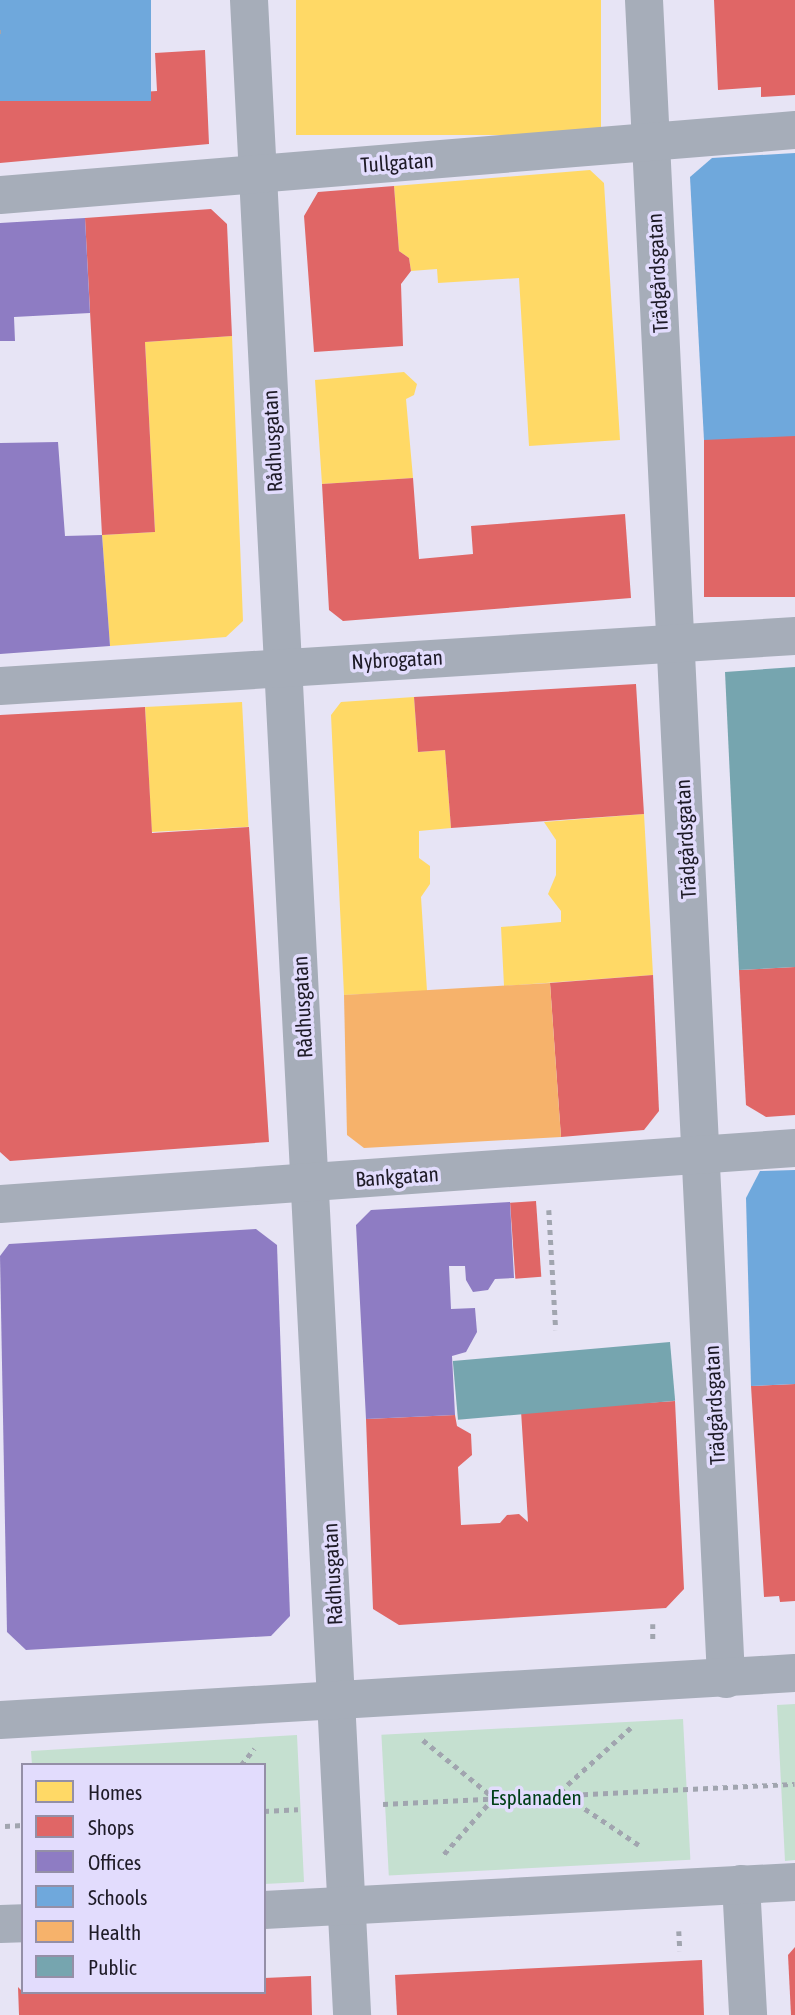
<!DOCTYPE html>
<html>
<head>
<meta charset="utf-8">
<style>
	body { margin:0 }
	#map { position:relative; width:795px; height:2015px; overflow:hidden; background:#e7e4f5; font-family:"Asap Condensed",sans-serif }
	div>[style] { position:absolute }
	.green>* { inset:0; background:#c5e0d0; transform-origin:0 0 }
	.homes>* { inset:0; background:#ffd966; transform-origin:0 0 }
	.shops>* { inset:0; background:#e06666; transform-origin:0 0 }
	.offices>* { inset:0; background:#8e7cc3 }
	.schools>* { inset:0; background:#6fa8dc; transform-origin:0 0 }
	.health>* { inset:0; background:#f6b26b }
	.public>* { inset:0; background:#76a5af; transform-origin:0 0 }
	.path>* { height:4.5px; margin-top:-2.25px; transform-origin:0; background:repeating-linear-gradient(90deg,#a1a5af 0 5px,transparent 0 10px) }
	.minor>* { height:38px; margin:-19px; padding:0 19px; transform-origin:19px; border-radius:19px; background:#a6adb9 }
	span { translate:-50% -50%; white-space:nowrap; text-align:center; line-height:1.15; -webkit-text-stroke:7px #e2dcfd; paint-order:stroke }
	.street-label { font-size:21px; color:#1e1b27 }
	.park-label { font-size:21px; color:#004017 }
	.legend { position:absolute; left:21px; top:1763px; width:245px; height:231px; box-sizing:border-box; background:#e2dcfd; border:2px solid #948fa7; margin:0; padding:9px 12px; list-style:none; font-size:21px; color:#1e1b27 }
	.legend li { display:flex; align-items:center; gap:14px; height:35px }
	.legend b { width:35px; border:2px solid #948fa7 }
</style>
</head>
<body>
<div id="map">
	<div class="green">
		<div style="clip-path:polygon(795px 1704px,795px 1860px,785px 1861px,777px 1705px)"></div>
		<div style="left:683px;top:1719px;width:141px;height:302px;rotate:87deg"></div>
		<div style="clip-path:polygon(297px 1735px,304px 1882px,264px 1884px,264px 1765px,32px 1765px,31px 1751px)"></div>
	</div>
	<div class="homes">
		<div style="left:296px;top:0;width:305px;height:135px"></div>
		<div style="clip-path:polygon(590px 170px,604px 183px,620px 440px,529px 446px,519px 278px,438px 283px,437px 269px,411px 271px,409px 258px,399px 251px,394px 186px)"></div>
		<div style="clip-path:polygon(232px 336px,243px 621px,226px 637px,110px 646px,102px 535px,155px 532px,145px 342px)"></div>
		<div style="clip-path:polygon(404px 372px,417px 384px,414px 395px,406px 399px,413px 478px,322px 484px,315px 380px)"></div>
		<div style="clip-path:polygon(414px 697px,418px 752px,445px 750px,451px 828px,419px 831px,419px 858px,430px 866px,430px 884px,421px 897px,427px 991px,344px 995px,331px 715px,341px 702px)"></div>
		<div style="left:242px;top:702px;width:125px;height:97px;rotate:87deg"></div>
		<div style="clip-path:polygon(644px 814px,653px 975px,504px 986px,501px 927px,561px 922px,561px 911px,548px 894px,556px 875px,556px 840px,544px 822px)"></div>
	</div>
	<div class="shops">
		<div style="clip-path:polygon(714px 0,795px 0,795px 95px,761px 97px,761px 87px,718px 90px)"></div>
		<div style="clip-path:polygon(205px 50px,209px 144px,0 163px,0 71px,4px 101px,157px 91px,155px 53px)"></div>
		<div style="clip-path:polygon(394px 186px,399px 251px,409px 258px,411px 271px,401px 284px,403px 346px,314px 352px,304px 216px,318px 192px)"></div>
		<div style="clip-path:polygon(211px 209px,227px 224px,232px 336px,145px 342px,155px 532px,102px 535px,85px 218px)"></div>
		<div style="left:795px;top:436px;width:161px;height:91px;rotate:90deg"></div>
		<div style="clip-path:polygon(413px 478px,419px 559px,473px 554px,471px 526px,625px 514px,631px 598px,343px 621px,329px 610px,322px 484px)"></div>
		<div style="clip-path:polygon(636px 684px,644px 814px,451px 828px,445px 750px,418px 752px,414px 697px)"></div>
		<div style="clip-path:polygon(145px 707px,152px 833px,249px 827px,269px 1142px,10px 1161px,0 1152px,0 715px)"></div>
		<div style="clip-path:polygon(795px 967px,795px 1115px,766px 1117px,746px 1105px,739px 970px)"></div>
		<div style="clip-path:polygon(653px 975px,659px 1111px,644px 1130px,561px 1137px,550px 983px)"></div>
		<div style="left:536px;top:1201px;width:76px;height:26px;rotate:86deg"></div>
		<div style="clip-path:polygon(795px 1384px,795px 1601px,780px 1602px,779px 1596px,764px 1597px,751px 1386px)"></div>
		<div style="clip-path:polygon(675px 1401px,684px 1589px,666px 1608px,399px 1625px,373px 1609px,366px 1419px,455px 1415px,457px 1426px,471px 1434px,472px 1455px,458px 1467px,461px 1525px,500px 1523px,507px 1515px,519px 1514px,528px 1522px,521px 1411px)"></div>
		<div style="clip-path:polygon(795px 1947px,795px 2015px,791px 2015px,788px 1955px)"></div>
		<div style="clip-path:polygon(702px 1960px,704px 2015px,397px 2015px,395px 1975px)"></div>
		<div style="clip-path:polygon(311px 1976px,312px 2015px,19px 2015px,18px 1987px,23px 1992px,264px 1992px,264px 1978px)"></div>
	</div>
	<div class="offices">
		<div style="clip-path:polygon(85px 218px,90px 313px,14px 317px,15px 341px,0 341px,0 223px)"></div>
		<div style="clip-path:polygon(58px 442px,65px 536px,102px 535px,110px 646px,0 654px,0 443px)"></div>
		<div style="clip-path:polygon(510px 1202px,514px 1278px,495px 1279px,488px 1290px,473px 1292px,466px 1280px,465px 1266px,449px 1266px,451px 1309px,475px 1308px,477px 1332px,466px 1352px,452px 1356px,455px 1415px,366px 1419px,356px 1225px,371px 1210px)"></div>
		<div style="clip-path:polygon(256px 1229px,277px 1245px,290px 1616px,271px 1636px,26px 1650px,7px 1632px,0 1256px,9px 1244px)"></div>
	</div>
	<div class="schools">
		<div style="left:0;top:0;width:151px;height:101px"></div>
		<div style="clip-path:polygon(795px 153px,795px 436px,704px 440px,690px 177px,712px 158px)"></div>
		<div style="clip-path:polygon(795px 1170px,795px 1384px,751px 1386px,746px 1198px,760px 1171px)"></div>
	</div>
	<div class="health">
		<div style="clip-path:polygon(550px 983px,561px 1137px,364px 1148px,347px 1135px,344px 995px)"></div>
	</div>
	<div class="public">
		<div style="clip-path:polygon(795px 667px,795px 967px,739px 970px,725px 672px)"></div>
		<div style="left:670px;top:1342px;width:59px;height:218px;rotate:85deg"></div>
	</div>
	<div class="path">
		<div style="left:0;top:32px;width:1px"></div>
		<div style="left:549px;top:1210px;width:120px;rotate:86.7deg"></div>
		<div style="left:653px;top:1624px;width:15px;rotate:90deg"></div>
		<div style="left:631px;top:1728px;width:96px;rotate:138deg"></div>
		<div style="left:560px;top:1792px;width:95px;rotate:33.9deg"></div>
		<div style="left:423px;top:1740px;width:92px;rotate:39.2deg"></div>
		<div style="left:494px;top:1798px;width:79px;rotate:131.4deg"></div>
		<div style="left:241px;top:1765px;width:21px;rotate:-51deg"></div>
		<div style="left:383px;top:1804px;width:412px;rotate:-2.8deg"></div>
		<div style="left:264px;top:1811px;width:34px;rotate:-3deg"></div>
		<div style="left:5px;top:1826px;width:18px;rotate:-3deg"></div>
		<div style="left:679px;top:1931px;width:20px;rotate:87deg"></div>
	</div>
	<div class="minor">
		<div style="left:249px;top:0;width:2018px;rotate:87.07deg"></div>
		<div style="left:644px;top:0;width:1681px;rotate:87.2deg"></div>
		<div style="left:0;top:195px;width:798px;rotate:-4.67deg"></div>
		<div style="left:0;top:686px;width:797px;rotate:-3.6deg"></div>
		<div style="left:0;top:1204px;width:797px;rotate:-4.03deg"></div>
		<div style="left:0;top:1720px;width:796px;rotate:-3.38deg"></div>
		<div style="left:741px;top:1884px;width:131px;rotate:86.9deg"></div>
		<div style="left:264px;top:1910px;width:532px;rotate:-3.02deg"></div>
		<div style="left:0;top:1924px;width:23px;rotate:-2deg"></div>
	</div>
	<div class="street-label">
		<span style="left:397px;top:162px;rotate:-4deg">Tullgatan</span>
		<span style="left:657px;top:273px;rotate:-93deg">Trädgårdsgatan</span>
		<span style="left:272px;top:441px;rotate:-93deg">Rådhusgatan</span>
		<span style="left:397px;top:659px;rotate:-3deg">Nybrogatan</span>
		<span style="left:685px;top:839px;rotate:-93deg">Trädgårdsgatan</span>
		<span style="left:302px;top:1007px;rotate:-93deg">Rådhusgatan</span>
		<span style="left:397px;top:1176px;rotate:-4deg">Bankgatan</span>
		<span style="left:714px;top:1405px;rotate:-93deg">Trädgårdsgatan</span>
		<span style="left:332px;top:1574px;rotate:-93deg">Rådhusgatan</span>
	</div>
	<div class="park-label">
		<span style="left:536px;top:1797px">Esplanaden</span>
	</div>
	<ul class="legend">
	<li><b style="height:19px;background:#ffd966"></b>Homes</li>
	<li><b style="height:19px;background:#e06666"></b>Shops</li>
	<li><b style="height:19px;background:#8e7cc3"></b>Offices</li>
	<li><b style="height:19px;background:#6fa8dc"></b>Schools</li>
	<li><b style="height:19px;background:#f6b26b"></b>Health</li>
	<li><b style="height:19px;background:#76a5af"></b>Public</li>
	</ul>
</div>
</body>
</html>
